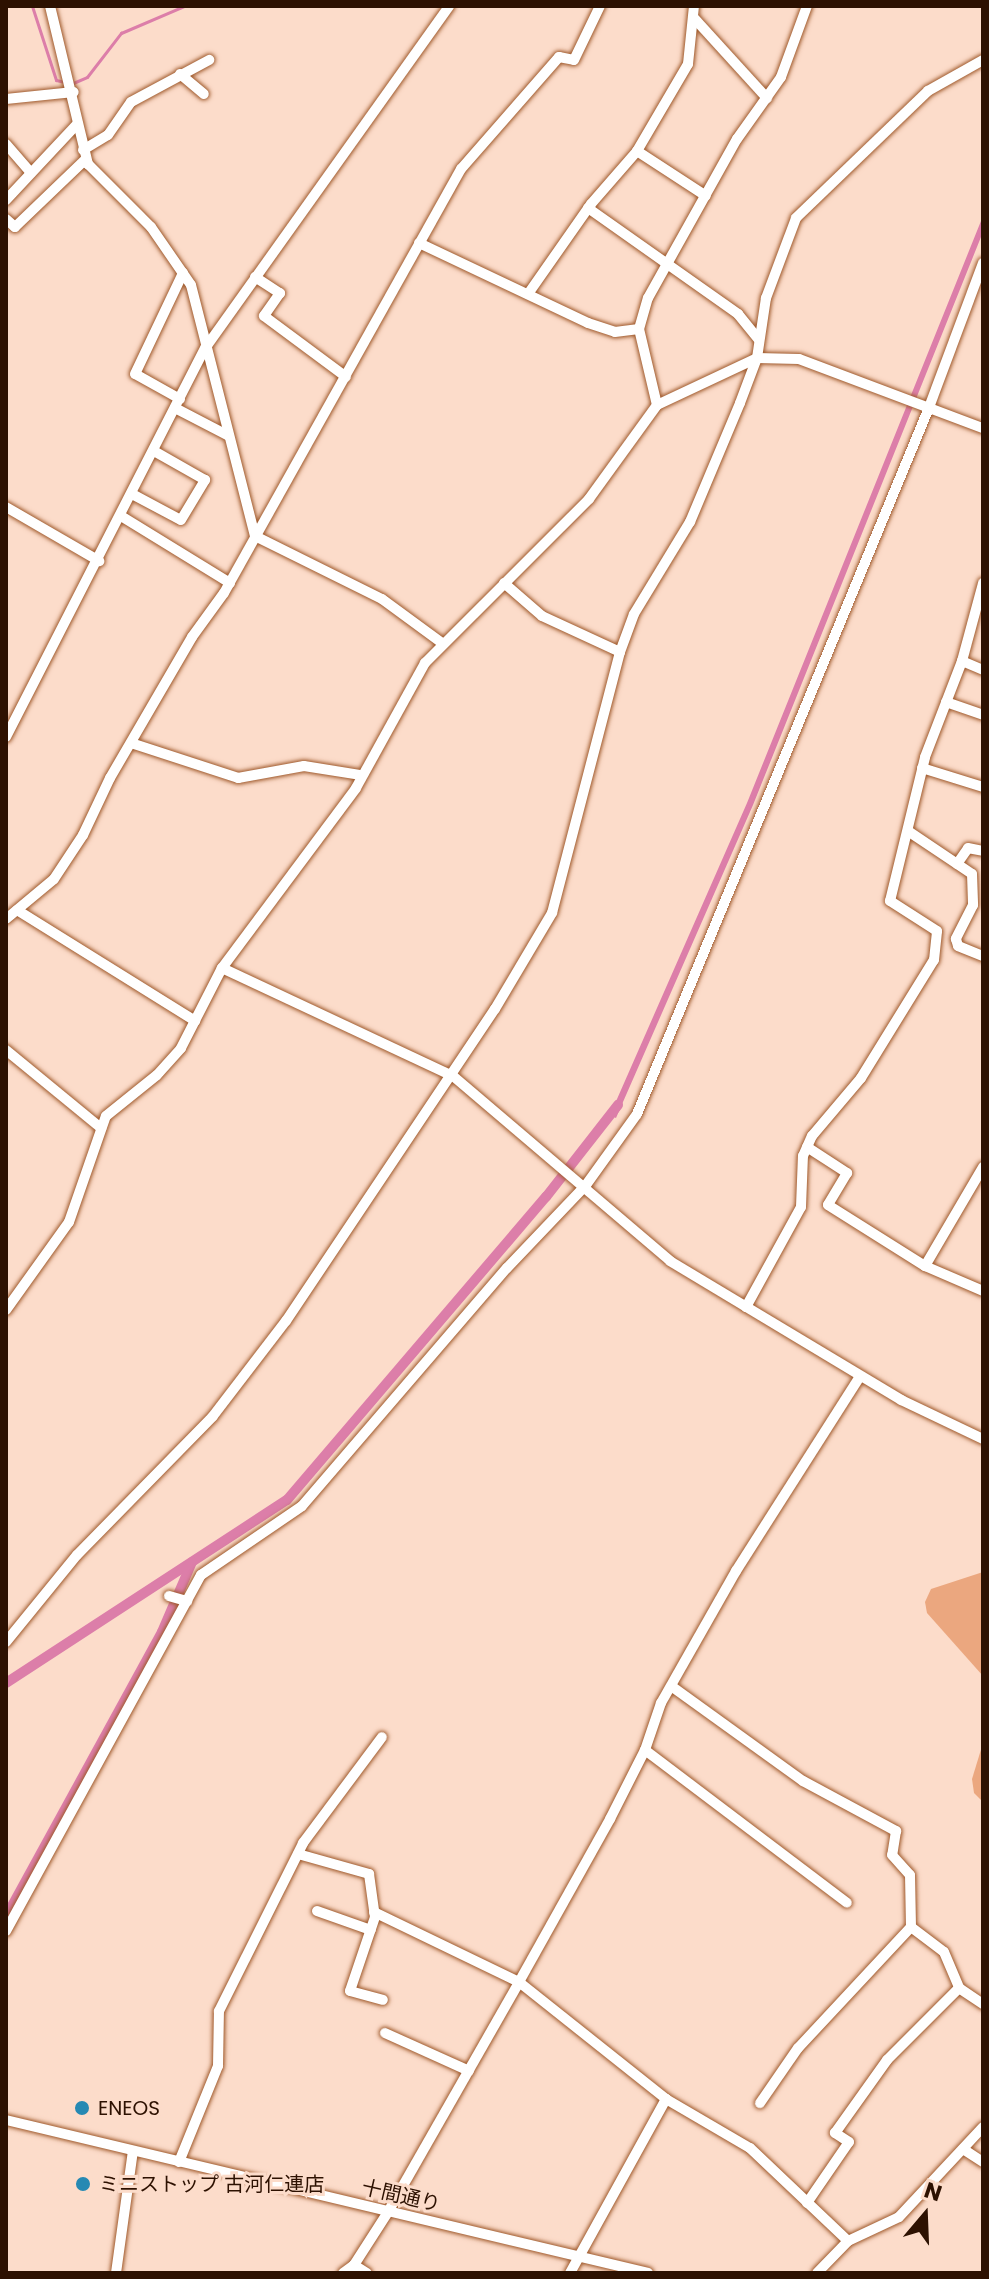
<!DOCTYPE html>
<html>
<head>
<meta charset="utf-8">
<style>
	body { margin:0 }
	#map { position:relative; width:989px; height:2279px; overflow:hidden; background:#fcdcca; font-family:Poppins,"Noto Sans JP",sans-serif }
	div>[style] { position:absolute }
	.green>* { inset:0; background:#eba77f }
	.water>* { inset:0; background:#dc7ea9 }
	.stream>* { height:3px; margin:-1.5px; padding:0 1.5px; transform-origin:1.5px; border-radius:1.5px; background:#dc7ea9 }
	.canal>* { height:10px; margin:-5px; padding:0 5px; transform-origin:5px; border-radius:5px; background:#dc7ea9 }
	.roads { filter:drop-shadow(0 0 2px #9f592b) drop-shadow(0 0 2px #9f592b) }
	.minor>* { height:10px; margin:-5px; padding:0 5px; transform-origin:5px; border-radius:5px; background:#fff }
	.dots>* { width:22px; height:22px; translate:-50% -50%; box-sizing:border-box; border:4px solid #fcdcca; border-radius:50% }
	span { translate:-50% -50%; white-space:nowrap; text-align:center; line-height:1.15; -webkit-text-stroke:6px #fcdcca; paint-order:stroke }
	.poi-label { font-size:20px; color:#2d1101 }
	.left { translate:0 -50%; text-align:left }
	.street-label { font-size:20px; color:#2d1101 }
	.frame { position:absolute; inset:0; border:8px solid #2d1101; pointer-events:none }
	.north { position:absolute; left:885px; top:2175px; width:80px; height:80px; -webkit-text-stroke:6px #fcdcca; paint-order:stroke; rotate:19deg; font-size:22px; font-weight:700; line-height:32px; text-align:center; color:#2d1101 }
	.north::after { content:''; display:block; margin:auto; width:28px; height:36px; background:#2d1101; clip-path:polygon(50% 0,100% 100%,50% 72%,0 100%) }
</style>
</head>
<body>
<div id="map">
	<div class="green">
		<div style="clip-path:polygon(983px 1572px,983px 1676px,927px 1613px,925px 1602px,931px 1589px)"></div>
		<div style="clip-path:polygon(983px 1743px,983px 1802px,974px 1793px,972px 1779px)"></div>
	</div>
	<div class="water">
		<div style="clip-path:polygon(983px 216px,983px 232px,753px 805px,616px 1118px,610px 1115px,747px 803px)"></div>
	</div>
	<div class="stream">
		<div style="left:32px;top:6px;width:78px;rotate:72deg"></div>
		<div style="left:56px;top:80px;width:9px;rotate:13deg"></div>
		<div style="left:73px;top:83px;width:15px;rotate:-23deg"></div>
		<div style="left:87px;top:77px;width:56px;rotate:-52.3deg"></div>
		<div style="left:121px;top:33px;width:69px;rotate:-23.2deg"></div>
	</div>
	<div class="canal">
		<div style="left:6px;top:1683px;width:335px;rotate:-33.1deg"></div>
		<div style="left:287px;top:1500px;width:399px;rotate:-49.5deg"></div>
		<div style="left:546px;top:1197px;width:117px;rotate:-52deg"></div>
		<div style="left:6px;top:1917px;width:325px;rotate:-61.3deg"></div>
		<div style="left:162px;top:1632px;width:76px;rotate:-66.8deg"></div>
	</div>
	<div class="roads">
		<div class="minor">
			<div style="left:50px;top:6px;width:163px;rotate:76.5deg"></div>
			<div style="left:88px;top:164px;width:89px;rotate:45deg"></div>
			<div style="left:151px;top:227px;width:70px;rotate:55.4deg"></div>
			<div style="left:191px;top:285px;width:259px;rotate:75.7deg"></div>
			<div style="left:255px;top:536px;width:142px;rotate:26.4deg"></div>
			<div style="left:382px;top:599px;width:74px;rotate:36.3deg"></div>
			<div style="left:695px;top:19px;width:107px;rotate:47.7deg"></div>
			<div style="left:180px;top:74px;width:31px;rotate:40deg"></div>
			<div style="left:6px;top:99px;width:68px;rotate:-5.9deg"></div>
			<div style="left:6px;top:144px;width:38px;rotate:49deg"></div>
			<div style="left:83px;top:150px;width:29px;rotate:-31deg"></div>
			<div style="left:108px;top:135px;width:40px;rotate:-55.1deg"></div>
			<div style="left:131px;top:102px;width:89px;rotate:-28.3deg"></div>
			<div style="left:637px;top:151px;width:82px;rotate:33.1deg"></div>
			<div style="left:6px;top:200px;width:104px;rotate:-46.9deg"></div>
			<div style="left:588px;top:208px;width:184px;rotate:35.2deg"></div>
			<div style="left:738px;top:314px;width:33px;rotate:51deg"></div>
			<div style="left:6px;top:219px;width:12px;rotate:42deg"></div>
			<div style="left:15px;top:227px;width:98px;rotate:-43.8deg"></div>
			<div style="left:419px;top:243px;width:187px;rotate:25.3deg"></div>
			<div style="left:588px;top:323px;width:28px;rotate:18deg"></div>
			<div style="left:615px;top:332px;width:24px;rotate:-7deg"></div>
			<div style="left:255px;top:277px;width:30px;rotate:33deg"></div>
			<div style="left:280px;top:293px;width:28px;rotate:125deg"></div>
			<div style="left:264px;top:316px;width:102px;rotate:36.6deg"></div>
			<div style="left:528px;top:294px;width:110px;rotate:-55deg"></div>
			<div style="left:591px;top:204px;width:70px;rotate:-49deg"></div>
			<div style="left:637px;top:151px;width:101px;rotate:-59.6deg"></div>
			<div style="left:688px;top:64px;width:58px;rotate:-84.1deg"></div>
			<div style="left:180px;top:399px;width:51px;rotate:-150.9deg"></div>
			<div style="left:135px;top:374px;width:112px;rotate:-64.6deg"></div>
			<div style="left:657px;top:405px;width:78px;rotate:-103.3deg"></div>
			<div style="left:639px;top:329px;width:32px;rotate:-74deg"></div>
			<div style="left:648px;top:298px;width:182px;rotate:-60.8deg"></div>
			<div style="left:737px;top:139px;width:76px;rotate:-54.6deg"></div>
			<div style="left:781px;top:77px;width:76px;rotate:-69.9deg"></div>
			<div style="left:175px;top:408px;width:61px;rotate:27.4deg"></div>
			<div style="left:132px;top:494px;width:55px;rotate:28deg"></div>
			<div style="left:181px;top:520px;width:47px;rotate:-59deg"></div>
			<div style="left:205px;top:480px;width:59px;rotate:-150.4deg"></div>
			<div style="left:6px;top:507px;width:108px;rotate:30.1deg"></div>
			<div style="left:121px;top:516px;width:128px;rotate:31.6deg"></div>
			<div style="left:504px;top:583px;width:50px;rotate:41deg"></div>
			<div style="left:542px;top:616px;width:86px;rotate:24.8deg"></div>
			<div style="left:962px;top:661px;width:23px;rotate:23deg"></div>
			<div style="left:946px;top:702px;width:39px;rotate:19deg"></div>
			<div style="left:6px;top:737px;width:438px;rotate:-62.9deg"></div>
			<div style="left:206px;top:347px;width:419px;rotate:-54.5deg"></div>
			<div style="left:131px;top:743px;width:113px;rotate:18.1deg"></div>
			<div style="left:238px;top:778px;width:67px;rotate:-10.3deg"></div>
			<div style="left:304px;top:766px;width:58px;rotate:9deg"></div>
			<div style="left:922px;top:768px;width:64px;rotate:17.3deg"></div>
			<div style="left:908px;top:831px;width:77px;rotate:33.9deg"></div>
			<div style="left:972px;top:874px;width:31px;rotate:88deg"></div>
			<div style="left:973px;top:905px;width:38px;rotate:117deg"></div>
			<div style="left:956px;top:939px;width:7px;rotate:74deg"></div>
			<div style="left:958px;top:946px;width:27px;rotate:22deg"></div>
			<div style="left:957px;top:864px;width:19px;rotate:-55deg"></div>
			<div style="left:968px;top:848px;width:15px;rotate:11deg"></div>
			<div style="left:17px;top:910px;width:210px;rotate:31.9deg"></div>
			<div style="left:6px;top:919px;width:62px;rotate:-39.8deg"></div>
			<div style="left:54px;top:879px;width:53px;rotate:-56.6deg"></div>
			<div style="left:83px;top:835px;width:63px;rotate:-64.7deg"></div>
			<div style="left:110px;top:778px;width:163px;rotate:-59.8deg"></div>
			<div style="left:192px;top:637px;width:54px;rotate:-54deg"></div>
			<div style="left:224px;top:593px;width:486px;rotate:-60.8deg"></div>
			<div style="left:461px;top:169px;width:149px;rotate:-48.8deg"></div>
			<div style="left:559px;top:57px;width:15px;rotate:11deg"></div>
			<div style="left:574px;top:60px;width:60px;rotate:-64.3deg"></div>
			<div style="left:222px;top:968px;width:255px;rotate:25.1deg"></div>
			<div style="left:453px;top:1076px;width:285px;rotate:40.4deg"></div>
			<div style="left:670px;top:1261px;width:270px;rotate:31deg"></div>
			<div style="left:901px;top:1400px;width:91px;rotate:25.4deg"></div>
			<div style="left:6px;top:1050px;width:123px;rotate:39.4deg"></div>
			<div style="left:807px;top:1147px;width:48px;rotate:33deg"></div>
			<div style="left:847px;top:1173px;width:37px;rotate:121deg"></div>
			<div style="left:828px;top:1205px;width:115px;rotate:32.2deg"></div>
			<div style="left:925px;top:1266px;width:63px;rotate:23.3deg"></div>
			<div style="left:925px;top:1266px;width:115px;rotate:-59.6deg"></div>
			<div style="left:746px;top:1307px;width:114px;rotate:-61.2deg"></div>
			<div style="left:801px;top:1207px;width:51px;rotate:-87.8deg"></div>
			<div style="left:803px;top:1156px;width:22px;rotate:-66deg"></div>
			<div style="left:812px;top:1136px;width:76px;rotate:-49.8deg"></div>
			<div style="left:861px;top:1078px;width:139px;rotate:-58.3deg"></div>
			<div style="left:934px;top:960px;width:29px;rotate:-84deg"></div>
			<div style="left:937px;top:931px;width:56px;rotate:-147.4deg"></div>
			<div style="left:890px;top:901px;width:148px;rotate:-76.3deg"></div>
			<div style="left:925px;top:757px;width:103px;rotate:-68.9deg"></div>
			<div style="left:962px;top:661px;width:81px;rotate:-74.9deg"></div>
			<div style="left:6px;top:1310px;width:108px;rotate:-54.4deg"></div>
			<div style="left:69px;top:1222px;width:112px;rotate:-70.8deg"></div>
			<div style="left:106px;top:1116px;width:65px;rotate:-38.8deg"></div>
			<div style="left:157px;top:1075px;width:36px;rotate:-48deg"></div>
			<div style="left:181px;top:1048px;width:90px;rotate:-62.9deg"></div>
			<div style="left:222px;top:968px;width:224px;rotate:-53.3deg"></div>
			<div style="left:356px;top:788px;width:143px;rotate:-61.1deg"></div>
			<div style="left:425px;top:663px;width:232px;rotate:-45deg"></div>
			<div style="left:589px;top:499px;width:116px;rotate:-54.1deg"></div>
			<div style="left:657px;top:405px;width:110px;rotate:-25.2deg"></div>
			<div style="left:757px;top:358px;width:42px;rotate:1.4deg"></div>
			<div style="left:799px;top:359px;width:197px;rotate:20.6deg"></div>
			<div style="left:169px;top:1596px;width:19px;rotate:16deg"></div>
			<div style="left:6px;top:1642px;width:112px;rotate:-50.8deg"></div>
			<div style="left:77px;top:1555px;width:194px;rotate:-45.6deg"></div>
			<div style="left:213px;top:1416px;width:120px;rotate:-52.5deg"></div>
			<div style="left:286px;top:1321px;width:376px;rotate:-56.2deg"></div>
			<div style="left:495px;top:1009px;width:112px;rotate:-59.3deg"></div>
			<div style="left:552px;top:913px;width:270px;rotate:-75.4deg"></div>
			<div style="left:620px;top:652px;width:40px;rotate:-69.8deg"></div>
			<div style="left:634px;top:614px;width:108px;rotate:-58.7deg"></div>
			<div style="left:690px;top:522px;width:129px;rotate:-67.2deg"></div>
			<div style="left:740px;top:403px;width:48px;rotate:-69.3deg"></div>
			<div style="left:757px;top:358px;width:61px;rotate:-81.5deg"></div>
			<div style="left:766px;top:298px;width:85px;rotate:-69.4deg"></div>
			<div style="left:796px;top:218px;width:183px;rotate:-43.9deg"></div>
			<div style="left:928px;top:91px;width:63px;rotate:-29.4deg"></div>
			<div style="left:674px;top:1688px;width:159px;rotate:35.8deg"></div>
			<div style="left:803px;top:1781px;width:106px;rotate:28.3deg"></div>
			<div style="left:896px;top:1831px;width:24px;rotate:99deg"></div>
			<div style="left:892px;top:1855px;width:27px;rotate:48deg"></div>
			<div style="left:910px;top:1875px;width:52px;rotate:88.9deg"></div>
			<div style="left:911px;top:1927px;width:166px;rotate:133deg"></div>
			<div style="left:798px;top:2048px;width:67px;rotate:124.6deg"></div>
			<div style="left:645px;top:1750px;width:253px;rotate:37.1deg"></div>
			<div style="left:298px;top:1854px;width:74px;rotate:15.7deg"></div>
			<div style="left:369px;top:1874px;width:43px;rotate:82.1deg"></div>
			<div style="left:375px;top:1917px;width:78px;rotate:108.7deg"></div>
			<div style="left:350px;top:1991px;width:34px;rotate:15deg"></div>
			<div style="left:317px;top:1911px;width:57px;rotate:19.4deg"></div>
			<div style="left:374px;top:1912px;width:161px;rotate:25.8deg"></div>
			<div style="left:519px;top:1982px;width:188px;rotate:38.5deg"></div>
			<div style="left:666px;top:2099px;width:97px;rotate:30.3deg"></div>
			<div style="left:750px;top:2148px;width:135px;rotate:43.5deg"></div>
			<div style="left:911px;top:1927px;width:41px;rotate:37.1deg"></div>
			<div style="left:944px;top:1952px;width:39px;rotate:67deg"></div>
			<div style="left:6px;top:1931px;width:406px;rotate:-61.3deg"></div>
			<div style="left:201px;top:1575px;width:122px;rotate:-34.3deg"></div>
			<div style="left:302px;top:1506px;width:314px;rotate:-49.3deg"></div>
			<div style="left:507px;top:1268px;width:115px;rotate:-46.4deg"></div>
			<div style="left:586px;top:1185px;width:87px;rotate:-54.3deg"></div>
			<div style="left:637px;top:1114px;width:762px;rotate:-67.54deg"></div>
			<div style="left:928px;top:410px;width:157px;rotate:-69.5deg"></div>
			<div style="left:385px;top:2033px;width:92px;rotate:24.3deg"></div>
			<div style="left:6px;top:2120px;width:660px;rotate:13.4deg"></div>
			<div style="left:963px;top:2149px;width:24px;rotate:33deg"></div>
			<div style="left:179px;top:2162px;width:104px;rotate:-67.9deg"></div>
			<div style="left:218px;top:2066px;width:55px;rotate:-89deg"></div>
			<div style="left:219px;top:2011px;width:188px;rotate:-63.4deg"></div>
			<div style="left:303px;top:1843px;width:132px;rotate:-53.3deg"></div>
			<div style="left:807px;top:2203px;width:74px;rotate:-55.5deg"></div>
			<div style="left:849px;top:2142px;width:17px;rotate:-147deg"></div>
			<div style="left:835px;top:2133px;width:90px;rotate:-54.5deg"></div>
			<div style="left:887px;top:2060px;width:102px;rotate:-45deg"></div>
			<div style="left:959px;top:1988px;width:29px;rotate:34deg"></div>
			<div style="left:354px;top:2265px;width:15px;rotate:32deg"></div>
			<div style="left:116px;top:2273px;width:123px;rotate:-82.1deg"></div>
			<div style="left:343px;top:2273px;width:14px;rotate:-36deg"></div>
			<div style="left:354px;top:2265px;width:63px;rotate:-57.3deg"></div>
			<div style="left:388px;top:2212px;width:265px;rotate:-60.3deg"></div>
			<div style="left:519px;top:1982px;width:187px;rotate:-60.8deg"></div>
			<div style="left:610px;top:1819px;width:77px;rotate:-63.1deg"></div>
			<div style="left:645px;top:1750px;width:50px;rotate:-71.2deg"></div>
			<div style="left:661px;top:1703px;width:152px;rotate:-60.4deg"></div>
			<div style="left:736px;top:1571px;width:231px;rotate:-57.5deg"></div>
			<div style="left:570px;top:2273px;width:199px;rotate:-61.1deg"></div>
			<div style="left:817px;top:2273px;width:45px;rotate:-45.9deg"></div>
			<div style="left:848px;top:2241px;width:56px;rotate:-25.2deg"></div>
			<div style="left:899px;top:2217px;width:123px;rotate:-47deg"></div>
		</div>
	</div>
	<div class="dots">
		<div style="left:82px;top:2108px;background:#2689b3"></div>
		<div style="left:83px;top:2184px;background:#2689b3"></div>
	</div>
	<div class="poi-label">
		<span class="left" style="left:98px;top:2108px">ENEOS</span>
		<span class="left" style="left:99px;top:2184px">ミニストップ 古河仁連店</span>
	</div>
	<div class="street-label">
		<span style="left:401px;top:2196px;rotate:13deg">十間通り</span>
	</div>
	<div class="frame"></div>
	<div class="north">N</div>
</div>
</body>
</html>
